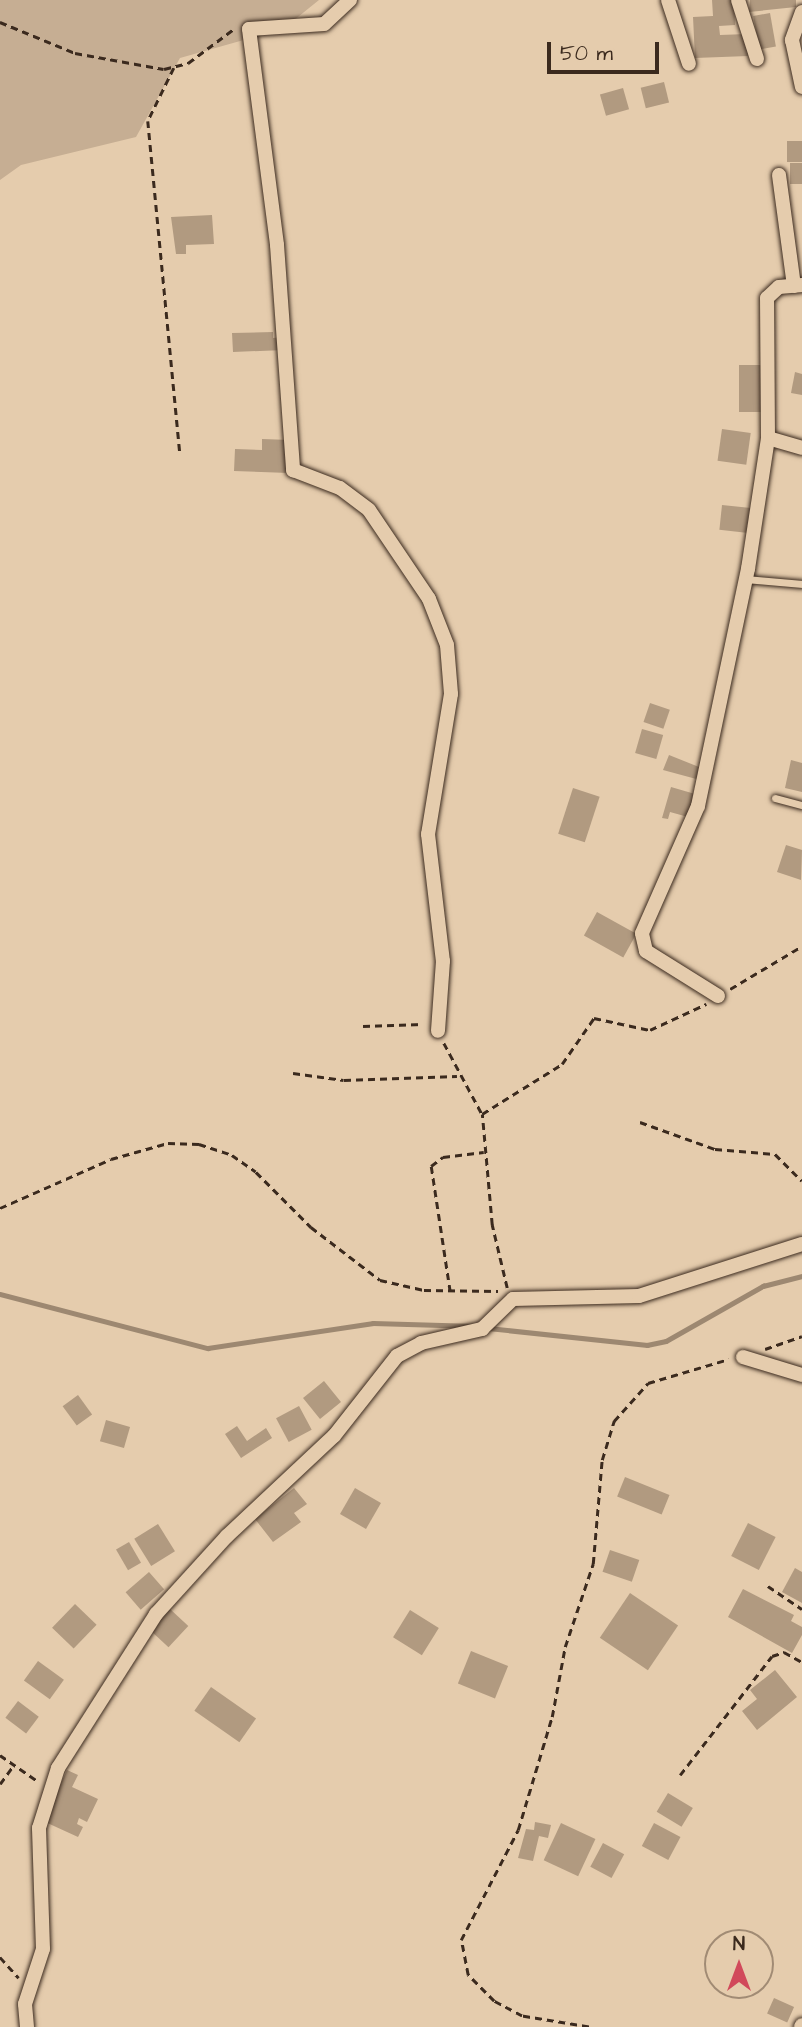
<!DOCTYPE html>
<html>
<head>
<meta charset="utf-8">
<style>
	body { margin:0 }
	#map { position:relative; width:802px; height:2027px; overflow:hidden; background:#e5ccad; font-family:"Architects Daughter",sans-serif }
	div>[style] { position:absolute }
	.green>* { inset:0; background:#c6ae93 }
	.stream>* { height:4.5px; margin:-2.25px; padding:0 2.25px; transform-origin:2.25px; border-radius:2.25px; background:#9d8871 }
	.building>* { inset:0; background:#b19a80; transform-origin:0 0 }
	.path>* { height:2.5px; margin-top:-1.25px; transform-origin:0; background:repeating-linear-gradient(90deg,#3b2a1e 0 7px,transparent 0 12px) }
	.roads { filter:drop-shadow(0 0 2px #3b2a1e) drop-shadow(0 0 2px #3b2a1e) }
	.service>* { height:7px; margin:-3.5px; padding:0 3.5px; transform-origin:3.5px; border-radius:3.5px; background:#e5ccad }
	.minor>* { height:14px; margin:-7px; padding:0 7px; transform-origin:7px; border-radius:7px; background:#e5ccad }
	span { translate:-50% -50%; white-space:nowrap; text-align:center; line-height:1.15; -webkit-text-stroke:5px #e5ccad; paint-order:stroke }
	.north { position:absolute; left:704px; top:1929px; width:70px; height:70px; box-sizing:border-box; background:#e5ccad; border:2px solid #a18b74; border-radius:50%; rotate:0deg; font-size:19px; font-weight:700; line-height:28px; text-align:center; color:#3b2a1e }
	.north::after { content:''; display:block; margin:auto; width:24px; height:32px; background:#d1495b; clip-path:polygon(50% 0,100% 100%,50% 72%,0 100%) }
	.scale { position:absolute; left:547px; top:42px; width:112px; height:32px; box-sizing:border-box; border:4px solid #3b2a1e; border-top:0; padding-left:9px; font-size:21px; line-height:24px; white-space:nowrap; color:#3b2a1e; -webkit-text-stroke:5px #e5ccad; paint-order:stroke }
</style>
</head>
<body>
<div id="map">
	<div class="green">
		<div style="clip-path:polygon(0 0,319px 0,283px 29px,180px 58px,136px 137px,21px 165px,0 180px)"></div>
	</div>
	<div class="stream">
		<div style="left:0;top:1294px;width:215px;rotate:14.6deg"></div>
		<div style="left:208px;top:1348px;width:167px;rotate:-8.6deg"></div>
		<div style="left:373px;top:1323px;width:103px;rotate:1.7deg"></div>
		<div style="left:488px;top:1328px;width:160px;rotate:6.1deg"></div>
		<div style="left:647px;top:1345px;width:19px;rotate:-12deg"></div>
		<div style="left:666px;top:1341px;width:112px;rotate:-29.6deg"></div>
		<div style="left:763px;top:1286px;width:40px;rotate:-14.4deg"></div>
	</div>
	<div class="building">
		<div style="clip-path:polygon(712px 0,734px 0,735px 25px,719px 26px,720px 35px,747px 34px,748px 56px,695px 58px,693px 17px,713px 16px)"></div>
		<div style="clip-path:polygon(750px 0,796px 0,796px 7px,749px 12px)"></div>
		<div style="left:770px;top:13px;width:34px;height:17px;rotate:80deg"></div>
		<div style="left:664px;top:82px;width:21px;height:24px;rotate:76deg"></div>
		<div style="left:623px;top:88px;width:22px;height:24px;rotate:74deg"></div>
		<div style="left:787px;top:141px;width:15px;height:21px"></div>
		<div style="left:790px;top:163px;width:12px;height:21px"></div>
		<div style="clip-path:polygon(212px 215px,214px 244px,186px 245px,186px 254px,176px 254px,171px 217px)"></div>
		<div style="clip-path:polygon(273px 332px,273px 338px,284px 337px,284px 350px,233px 352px,232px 333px)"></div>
		<div style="left:739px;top:365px;width:26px;height:47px"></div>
		<div style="clip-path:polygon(795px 372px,802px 374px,802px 395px,791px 393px)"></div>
		<div style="left:722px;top:429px;width:29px;height:32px;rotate:8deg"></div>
		<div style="clip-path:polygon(262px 439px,290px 440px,289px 473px,234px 471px,235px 449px,262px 450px)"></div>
		<div style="left:722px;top:505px;width:29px;height:25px;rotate:6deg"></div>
		<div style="left:650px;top:703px;width:21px;height:20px;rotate:19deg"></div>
		<div style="left:642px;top:729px;width:22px;height:25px;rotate:16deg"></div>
		<div style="clip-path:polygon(669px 755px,704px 769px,700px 780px,663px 770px)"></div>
		<div style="clip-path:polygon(791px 760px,802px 763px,802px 792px,785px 788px)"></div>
		<div style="clip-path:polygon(671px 787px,695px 794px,688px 817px,670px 812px,668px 819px,662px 818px)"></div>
		<div style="left:573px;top:788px;width:28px;height:48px;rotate:18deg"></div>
		<div style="clip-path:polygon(786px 845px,802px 850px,801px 880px,777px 872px)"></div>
		<div style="left:597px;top:912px;width:45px;height:27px;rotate:29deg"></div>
		<div style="left:324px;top:1381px;width:27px;height:27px;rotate:51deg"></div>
		<div style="left:78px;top:1395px;width:24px;height:19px;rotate:54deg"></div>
		<div style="left:299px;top:1406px;width:27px;height:26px;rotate:62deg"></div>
		<div style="left:106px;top:1420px;width:25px;height:22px;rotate:16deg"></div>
		<div style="clip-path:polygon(237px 1426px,247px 1441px,266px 1428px,272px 1438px,241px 1458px,225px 1434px)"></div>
		<div style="left:625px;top:1477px;width:48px;height:21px;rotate:22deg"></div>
		<div style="clip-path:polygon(294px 1488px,307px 1504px,294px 1513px,301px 1522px,273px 1542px,255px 1519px)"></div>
		<div style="left:355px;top:1488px;width:30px;height:30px;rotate:30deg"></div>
		<div style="left:748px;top:1523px;width:31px;height:37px;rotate:27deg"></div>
		<div style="left:158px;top:1524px;width:32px;height:28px;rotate:58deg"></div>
		<div style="left:129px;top:1542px;width:24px;height:15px;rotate:60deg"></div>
		<div style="left:610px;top:1550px;width:31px;height:23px;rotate:19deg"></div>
		<div style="clip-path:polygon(795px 1568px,802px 1572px,802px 1603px,782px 1592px)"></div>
		<div style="left:149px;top:1572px;width:23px;height:31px;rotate:49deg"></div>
		<div style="clip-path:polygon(743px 1589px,794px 1615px,791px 1621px,802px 1627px,802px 1635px,792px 1653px,728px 1617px)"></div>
		<div style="left:630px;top:1593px;width:58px;height:54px;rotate:34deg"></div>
		<div style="left:75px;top:1604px;width:30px;height:33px;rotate:44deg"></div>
		<div style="left:170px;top:1609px;width:25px;height:29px;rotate:43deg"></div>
		<div style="left:410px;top:1610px;width:34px;height:32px;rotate:32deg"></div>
		<div style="left:471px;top:1651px;width:40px;height:35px;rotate:22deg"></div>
		<div style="left:38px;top:1661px;width:32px;height:24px;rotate:36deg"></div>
		<div style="clip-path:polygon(775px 1670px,797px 1697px,757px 1730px,742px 1711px,757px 1699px,750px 1690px)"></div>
		<div style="left:211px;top:1687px;width:55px;height:29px;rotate:35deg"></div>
		<div style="left:18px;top:1701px;width:26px;height:21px;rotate:37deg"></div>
		<div style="clip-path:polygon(67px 1770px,78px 1775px,72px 1787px,98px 1799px,87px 1822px,79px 1818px,77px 1824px,83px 1827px,78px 1837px,43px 1821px)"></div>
		<div style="left:668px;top:1793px;width:29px;height:22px;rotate:31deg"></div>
		<div style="clip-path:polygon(535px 1822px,551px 1825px,548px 1838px,539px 1836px,533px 1861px,518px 1858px,526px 1829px,534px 1830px)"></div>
		<div style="left:561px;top:1823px;width:38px;height:41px;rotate:25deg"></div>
		<div style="left:654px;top:1823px;width:30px;height:26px;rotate:28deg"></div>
		<div style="left:603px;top:1843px;width:24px;height:27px;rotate:28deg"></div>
		<div style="left:774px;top:1998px;width:22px;height:17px;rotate:24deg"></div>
	</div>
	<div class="path">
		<div style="left:0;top:22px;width:81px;rotate:22.5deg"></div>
		<div style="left:75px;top:53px;width:90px;rotate:10.2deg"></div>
		<div style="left:164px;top:69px;width:25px;rotate:-14deg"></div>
		<div style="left:188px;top:63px;width:59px;rotate:-36.7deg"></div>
		<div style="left:174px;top:68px;width:59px;rotate:116.1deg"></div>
		<div style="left:148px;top:121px;width:333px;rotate:84.5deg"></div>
		<div style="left:730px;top:989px;width:84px;rotate:-30.8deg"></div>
		<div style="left:363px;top:1026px;width:60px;rotate:-1.9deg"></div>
		<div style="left:444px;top:1043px;width:81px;rotate:61.8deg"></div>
		<div style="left:293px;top:1073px;width:51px;rotate:7.8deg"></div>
		<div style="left:344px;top:1080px;width:113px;rotate:-2deg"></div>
		<div style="left:640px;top:1122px;width:80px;rotate:19.8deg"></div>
		<div style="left:715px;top:1149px;width:60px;rotate:4.8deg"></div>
		<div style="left:775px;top:1154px;width:38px;rotate:45deg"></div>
		<div style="left:0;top:1208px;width:121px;rotate:-23.8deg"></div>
		<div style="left:111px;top:1159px;width:59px;rotate:-15.7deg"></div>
		<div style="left:168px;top:1143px;width:31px;rotate:2deg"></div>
		<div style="left:199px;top:1144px;width:35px;rotate:18deg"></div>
		<div style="left:232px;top:1155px;width:29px;rotate:35deg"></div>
		<div style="left:256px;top:1172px;width:78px;rotate:45deg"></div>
		<div style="left:311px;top:1227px;width:87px;rotate:37.5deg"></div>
		<div style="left:380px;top:1280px;width:45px;rotate:12.8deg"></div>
		<div style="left:424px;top:1290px;width:74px;rotate:0.8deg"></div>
		<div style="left:507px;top:1288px;width:65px;rotate:-103.4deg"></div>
		<div style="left:492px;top:1225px;width:111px;rotate:-95.1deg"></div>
		<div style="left:482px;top:1114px;width:94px;rotate:-32deg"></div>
		<div style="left:562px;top:1064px;width:56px;rotate:-55.2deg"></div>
		<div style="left:594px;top:1018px;width:57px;rotate:12.1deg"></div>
		<div style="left:650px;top:1030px;width:62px;rotate:-24.9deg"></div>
		<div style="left:450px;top:1292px;width:127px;rotate:-98.6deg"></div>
		<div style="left:431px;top:1166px;width:15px;rotate:-37deg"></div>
		<div style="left:443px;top:1157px;width:41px;rotate:-7deg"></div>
		<div style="left:765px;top:1349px;width:39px;rotate:-19deg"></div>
		<div style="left:768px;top:1586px;width:41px;rotate:34.1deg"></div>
		<div style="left:0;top:1755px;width:47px;rotate:34.7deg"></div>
		<div style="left:680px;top:1775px;width:150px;rotate:-52.3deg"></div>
		<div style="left:772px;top:1656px;width:13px;rotate:-18deg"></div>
		<div style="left:784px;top:1652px;width:21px;rotate:29deg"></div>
		<div style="left:0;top:1784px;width:24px;rotate:-54deg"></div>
		<div style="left:0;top:1957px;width:28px;rotate:48deg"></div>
		<div style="left:589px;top:2027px;width:68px;rotate:-170.7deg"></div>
		<div style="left:522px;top:2016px;width:32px;rotate:-152deg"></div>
		<div style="left:494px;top:2001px;width:37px;rotate:-135deg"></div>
		<div style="left:468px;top:1975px;width:36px;rotate:-101deg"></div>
		<div style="left:461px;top:1940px;width:124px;rotate:-62.6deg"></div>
		<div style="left:518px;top:1830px;width:118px;rotate:-73.3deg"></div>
		<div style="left:552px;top:1717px;width:71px;rotate:-79.5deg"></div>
		<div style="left:565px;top:1647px;width:88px;rotate:-71.4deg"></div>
		<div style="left:593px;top:1564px;width:104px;rotate:-85.1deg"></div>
		<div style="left:602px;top:1460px;width:41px;rotate:-72.9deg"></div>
		<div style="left:614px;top:1421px;width:51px;rotate:-48.2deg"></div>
		<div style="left:648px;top:1383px;width:84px;rotate:-16.5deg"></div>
	</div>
	<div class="roads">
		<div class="service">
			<div style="left:746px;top:579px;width:56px;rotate:5.1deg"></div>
			<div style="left:775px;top:798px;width:28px;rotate:15deg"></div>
		</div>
		<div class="minor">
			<div style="left:350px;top:0;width:35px;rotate:137deg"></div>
			<div style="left:324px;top:24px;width:75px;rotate:176.2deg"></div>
			<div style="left:249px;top:29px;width:218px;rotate:82.6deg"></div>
			<div style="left:277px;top:245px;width:226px;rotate:85.9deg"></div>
			<div style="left:293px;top:470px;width:50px;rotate:21deg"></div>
			<div style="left:340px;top:488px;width:36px;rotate:37deg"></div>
			<div style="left:369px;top:510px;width:107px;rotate:56deg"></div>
			<div style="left:429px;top:599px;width:49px;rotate:68.6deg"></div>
			<div style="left:447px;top:645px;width:49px;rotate:85.3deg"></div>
			<div style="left:451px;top:694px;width:142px;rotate:99.3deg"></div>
			<div style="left:428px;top:834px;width:128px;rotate:83.3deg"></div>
			<div style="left:443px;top:961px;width:70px;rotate:94.1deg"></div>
			<div style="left:668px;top:0;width:67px;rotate:71.8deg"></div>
			<div style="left:738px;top:0;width:62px;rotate:72.1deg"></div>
			<div style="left:802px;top:12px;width:30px;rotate:110deg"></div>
			<div style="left:792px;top:40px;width:48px;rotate:78deg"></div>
			<div style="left:779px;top:175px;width:112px;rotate:82.3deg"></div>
			<div style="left:768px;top:438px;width:140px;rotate:-90.4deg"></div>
			<div style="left:767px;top:298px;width:16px;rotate:-43deg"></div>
			<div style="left:779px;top:287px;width:23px;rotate:-5deg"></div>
			<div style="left:718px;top:996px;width:85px;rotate:-148deg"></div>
			<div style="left:646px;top:951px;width:18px;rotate:-103deg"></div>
			<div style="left:642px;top:933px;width:139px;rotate:-66.2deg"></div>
			<div style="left:698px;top:806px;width:242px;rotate:-78.1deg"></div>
			<div style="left:748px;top:569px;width:133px;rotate:-81.3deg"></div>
			<div style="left:768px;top:438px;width:35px;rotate:16deg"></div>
			<div style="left:743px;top:1357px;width:62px;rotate:17deg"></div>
			<div style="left:27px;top:2027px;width:23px;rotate:-95deg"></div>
			<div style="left:25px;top:2004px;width:58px;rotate:-71.9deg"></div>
			<div style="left:43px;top:1949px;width:121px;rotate:-91.9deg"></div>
			<div style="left:39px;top:1828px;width:63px;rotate:-72.4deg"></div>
			<div style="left:58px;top:1768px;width:183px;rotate:-57.5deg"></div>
			<div style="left:156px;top:1614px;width:105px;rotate:-47.7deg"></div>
			<div style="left:227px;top:1536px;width:146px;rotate:-43.1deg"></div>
			<div style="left:334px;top:1436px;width:102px;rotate:-51.8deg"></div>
			<div style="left:397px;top:1356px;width:27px;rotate:-28deg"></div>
			<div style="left:421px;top:1343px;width:63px;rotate:-12.9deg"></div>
			<div style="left:482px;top:1329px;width:43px;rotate:-44.1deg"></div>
			<div style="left:513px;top:1299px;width:126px;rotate:-1.4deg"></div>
			<div style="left:639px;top:1296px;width:171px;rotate:-17.7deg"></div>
			<div style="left:801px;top:2027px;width:2px;rotate:-63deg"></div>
		</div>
	</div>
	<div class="north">N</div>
	<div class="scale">50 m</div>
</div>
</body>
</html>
